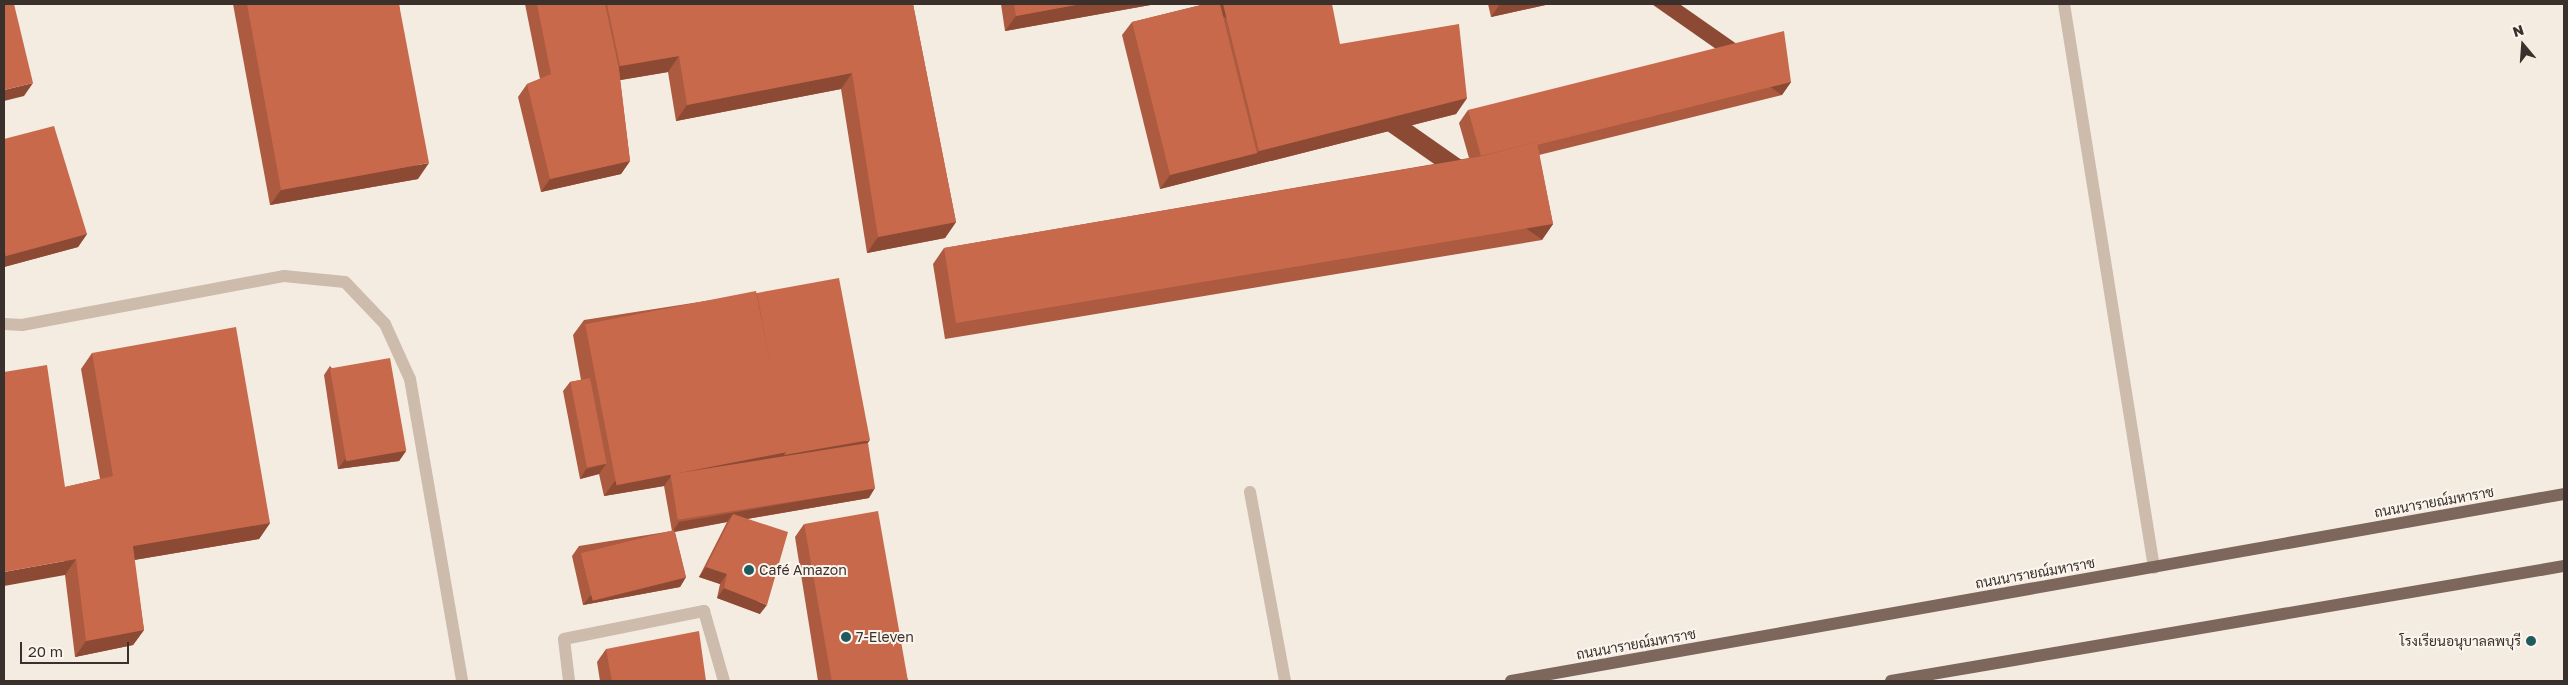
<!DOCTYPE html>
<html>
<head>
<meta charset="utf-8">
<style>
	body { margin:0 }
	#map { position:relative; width:2568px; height:685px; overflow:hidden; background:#f4ebe1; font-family:"Golos Text",Sarabun,sans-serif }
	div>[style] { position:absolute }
	.lane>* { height:12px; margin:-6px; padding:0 6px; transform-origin:6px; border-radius:6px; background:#cdbbac }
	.street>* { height:12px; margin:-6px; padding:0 6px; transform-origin:6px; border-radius:6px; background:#cdbbac }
	.primary>* { height:12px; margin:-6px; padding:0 6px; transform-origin:6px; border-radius:6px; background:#7d675c }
	.wall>* { inset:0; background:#ac5a40 }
	.shaded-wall>* { inset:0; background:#8c4a34; transform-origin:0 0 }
	.building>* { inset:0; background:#c8694b; transform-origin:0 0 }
	.dots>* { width:14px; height:14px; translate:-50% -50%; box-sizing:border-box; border:2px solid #fbf5ee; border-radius:50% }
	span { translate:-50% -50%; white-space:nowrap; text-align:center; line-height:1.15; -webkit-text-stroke:4px #fbf5ee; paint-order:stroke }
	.street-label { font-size:14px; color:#3b302b }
	.poi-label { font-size:14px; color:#3b302b }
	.left { translate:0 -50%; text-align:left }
	.right { translate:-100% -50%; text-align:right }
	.frame { position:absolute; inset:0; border:5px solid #3b302b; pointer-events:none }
	.north { position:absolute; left:2498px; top:20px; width:50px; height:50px; -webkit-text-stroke:4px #fbf5ee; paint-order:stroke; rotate:342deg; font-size:14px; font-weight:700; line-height:20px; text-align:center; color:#3b302b }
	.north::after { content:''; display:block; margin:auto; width:18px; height:22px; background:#3b302b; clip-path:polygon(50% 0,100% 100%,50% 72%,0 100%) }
	.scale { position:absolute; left:20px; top:642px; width:109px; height:22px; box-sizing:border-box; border:2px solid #3b302b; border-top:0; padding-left:6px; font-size:15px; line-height:18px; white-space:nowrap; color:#3b302b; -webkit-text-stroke:4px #fbf5ee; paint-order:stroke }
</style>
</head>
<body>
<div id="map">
	<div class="lane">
		<div style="left:4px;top:324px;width:18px;rotate:3deg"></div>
		<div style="left:22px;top:325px;width:267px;rotate:-10.6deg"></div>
		<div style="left:284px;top:276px;width:61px;rotate:5.6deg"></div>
		<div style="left:345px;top:282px;width:58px;rotate:46.4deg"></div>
		<div style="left:385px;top:324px;width:60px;rotate:65.6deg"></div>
		<div style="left:410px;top:379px;width:306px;rotate:80.2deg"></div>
		<div style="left:1250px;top:492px;width:192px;rotate:79.5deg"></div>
		<div style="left:569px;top:681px;width:42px;rotate:-96.8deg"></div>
		<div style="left:564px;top:639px;width:143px;rotate:-11.3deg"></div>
		<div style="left:704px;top:611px;width:73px;rotate:74.1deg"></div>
	</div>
	<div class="street">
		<div style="left:2064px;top:4px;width:571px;rotate:80.93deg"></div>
	</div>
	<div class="primary">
		<div style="left:1511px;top:681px;width:1069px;rotate:-10.07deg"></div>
		<div style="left:1891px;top:681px;width:683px;rotate:-9.7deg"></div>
	</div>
	<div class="wall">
		<div style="clip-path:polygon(233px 4px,399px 4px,418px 179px,270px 205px)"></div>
		<div style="clip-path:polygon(525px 4px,913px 4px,956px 222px,945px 238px,867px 253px,841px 89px,676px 121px,668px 72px,620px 80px,630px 161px,621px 174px,541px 192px,518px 97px,527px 84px,540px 79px)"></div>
		<div style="clip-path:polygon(1001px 4px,1156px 4px,1005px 31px)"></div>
		<div style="clip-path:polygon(1205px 4px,1223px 4px,1340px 44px,1467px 98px,1456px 114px,1160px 189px,1122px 35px,1132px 22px)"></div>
		<div style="clip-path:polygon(1488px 4px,1550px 4px,1491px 17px)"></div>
		<div style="clip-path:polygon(1791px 82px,1782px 95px,1539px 155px,1553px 224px,1542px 240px,945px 339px,933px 264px,944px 248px,1469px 158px,1459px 123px,1468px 110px)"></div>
		<div style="clip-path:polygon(4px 139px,87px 234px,78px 247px,4px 267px)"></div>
		<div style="clip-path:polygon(757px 293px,868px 443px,869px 498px,747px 519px,760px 614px,717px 598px,720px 584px,699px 577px,727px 522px,675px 532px,686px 577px,680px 587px,583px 605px,572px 556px,579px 546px,672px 531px,664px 486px,604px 496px,599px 474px,580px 479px,563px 391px,570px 382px,581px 380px,573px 335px,584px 320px)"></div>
		<div style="clip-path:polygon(92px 353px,270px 523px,259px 539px,134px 560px,144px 630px,133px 645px,75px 657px,65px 575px,65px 487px,100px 479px,81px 369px)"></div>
		<div style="clip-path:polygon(330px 366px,406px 451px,399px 461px,338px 469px,324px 375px)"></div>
		<div style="clip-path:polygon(804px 524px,909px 681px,818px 681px,795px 537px)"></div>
		<div style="clip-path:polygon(606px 649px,706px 681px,600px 681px,597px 662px)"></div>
	</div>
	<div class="shaded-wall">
		<div style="clip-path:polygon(1081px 4px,1156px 4px,1005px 31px,1016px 16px)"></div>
		<div style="clip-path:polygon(1500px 4px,1550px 4px,1491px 17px)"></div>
		<div style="clip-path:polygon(679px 56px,668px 72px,609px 82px,620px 66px)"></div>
		<div style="clip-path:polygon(852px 73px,841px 89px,676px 121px,687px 105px)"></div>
		<div style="left:1791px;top:82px;width:16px;height:318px;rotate:125deg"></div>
		<div style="clip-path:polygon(33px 83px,24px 96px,4px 101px,4px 90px)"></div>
		<div style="clip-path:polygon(1467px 98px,1456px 114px,1160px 189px,1170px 175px,1257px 153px,1259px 151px)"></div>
		<div style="clip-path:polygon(630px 161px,621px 174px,541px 192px,550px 179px)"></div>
		<div style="clip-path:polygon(429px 163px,418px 179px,270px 205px,281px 190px)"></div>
		<div style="clip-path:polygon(956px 222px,945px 238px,867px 253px,878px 237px)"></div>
		<div style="left:1553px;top:224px;width:19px;height:605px;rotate:125deg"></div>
		<div style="clip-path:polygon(87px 234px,78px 247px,4px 267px,4px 259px,6px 256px)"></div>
		<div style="clip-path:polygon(870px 440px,861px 453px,671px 476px,664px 486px,604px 496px,615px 481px,786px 452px)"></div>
		<div style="clip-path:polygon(406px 451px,399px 461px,338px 469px,345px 459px)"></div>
		<div style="clip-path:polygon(606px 464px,599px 474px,580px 479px,586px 469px)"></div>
		<div style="clip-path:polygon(875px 488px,869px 498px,729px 522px,733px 514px,727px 522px,672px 532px,679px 522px)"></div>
		<div style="clip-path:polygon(270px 523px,259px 539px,122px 562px,133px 546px)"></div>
		<div style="clip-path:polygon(76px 559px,65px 575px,4px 586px,4px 572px)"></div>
		<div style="clip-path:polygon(706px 567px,727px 574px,720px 584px,699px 577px)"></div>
		<div style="clip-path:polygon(686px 577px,680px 587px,583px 605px,590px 596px)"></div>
		<div style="clip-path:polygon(724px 588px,767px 605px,760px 614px,717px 598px)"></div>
		<div style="clip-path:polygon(144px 630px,133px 645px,75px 657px,86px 641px)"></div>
	</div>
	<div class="building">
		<div style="clip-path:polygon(4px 4px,14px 4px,33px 83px,4px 90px)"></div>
		<div style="clip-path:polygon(247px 4px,399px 4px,429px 163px,281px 190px)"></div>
		<div style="clip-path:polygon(537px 4px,605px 4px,619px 69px,630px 161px,550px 179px,527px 84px,551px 74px)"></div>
		<div style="clip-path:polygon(607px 4px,913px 4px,956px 222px,878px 237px,852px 73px,687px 105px,679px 56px,620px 66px)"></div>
		<div style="clip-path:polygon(1014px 4px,1081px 4px,1016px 16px)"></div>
		<div style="clip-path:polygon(1205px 4px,1220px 4px,1257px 153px,1170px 175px,1132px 22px)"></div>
		<div style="clip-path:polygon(1223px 4px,1332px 4px,1340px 44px,1459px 24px,1467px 98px,1259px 151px)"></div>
		<div style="clip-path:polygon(1784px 31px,1791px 82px,1537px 145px,1537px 142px,1481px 156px,1468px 110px)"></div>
		<div style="clip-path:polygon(54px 126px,87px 234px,6px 256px,4px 249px,4px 139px)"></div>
		<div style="clip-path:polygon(1537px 142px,1553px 224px,956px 323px,944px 248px,1483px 156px)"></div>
		<div style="clip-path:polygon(839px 278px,870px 440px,784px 455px,786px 452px,757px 293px)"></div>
		<div style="left:756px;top:291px;width:164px;height:174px;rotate:79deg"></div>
		<div style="clip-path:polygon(236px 327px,270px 523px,133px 546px,144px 630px,86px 641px,76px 559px,4px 572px,4px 372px,47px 365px,65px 487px,113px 476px,92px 353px)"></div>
		<div style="left:390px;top:358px;width:94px;height:61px;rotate:80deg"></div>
		<div style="left:590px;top:378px;width:87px;height:20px;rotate:79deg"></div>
		<div style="left:868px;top:443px;width:46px;height:200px;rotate:81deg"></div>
		<div style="left:878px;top:511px;width:173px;height:75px;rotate:80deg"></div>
		<div style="clip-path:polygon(733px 514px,788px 532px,767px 605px,724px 588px,727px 574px,706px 567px)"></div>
		<div style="left:674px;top:530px;width:49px;height:96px;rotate:76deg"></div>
		<div style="clip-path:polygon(699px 631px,706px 681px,612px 681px,606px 649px)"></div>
	</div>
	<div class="dots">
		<div style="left:749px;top:570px;background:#1f5a5e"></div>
		<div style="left:846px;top:637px;background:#1f5a5e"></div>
		<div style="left:2531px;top:641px;background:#1f5a5e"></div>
	</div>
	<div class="street-label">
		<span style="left:2434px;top:502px;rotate:-10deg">ถนนนารายณ์มหาราช</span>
		<span style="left:2035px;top:573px;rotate:-10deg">ถนนนารายณ์มหาราช</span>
		<span style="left:1636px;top:644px;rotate:-10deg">ถนนนารายณ์มหาราช</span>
	</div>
	<div class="poi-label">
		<span class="left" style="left:759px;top:570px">Café Amazon</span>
		<span class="left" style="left:856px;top:637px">7-Eleven</span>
		<span class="right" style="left:2521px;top:641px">โรงเรียนอนุบาลลพบุรี</span>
	</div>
	<div class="frame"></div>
	<div class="north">N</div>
	<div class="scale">20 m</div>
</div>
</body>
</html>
